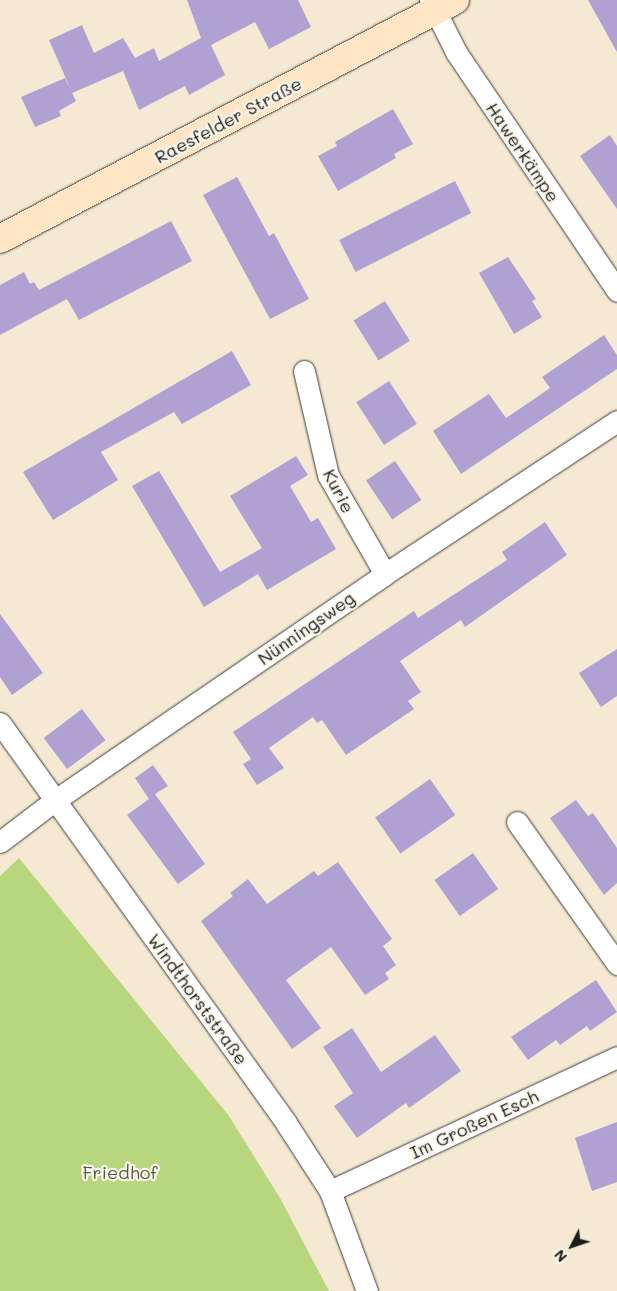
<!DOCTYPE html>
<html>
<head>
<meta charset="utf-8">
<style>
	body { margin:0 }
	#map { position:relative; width:617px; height:1291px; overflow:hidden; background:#f6e9d3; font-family:Mali,sans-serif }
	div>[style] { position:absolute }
	.green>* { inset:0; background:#b7d67d }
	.building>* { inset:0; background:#b0a1d3; transform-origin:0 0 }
	.roads { filter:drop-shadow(0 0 1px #3d3b37) drop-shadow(0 0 1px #3d3b37) }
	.street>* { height:21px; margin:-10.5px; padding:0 10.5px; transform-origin:10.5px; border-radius:10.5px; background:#fff }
	.secondary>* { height:28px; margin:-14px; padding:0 14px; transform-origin:14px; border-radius:14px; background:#fee5c5 }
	span { translate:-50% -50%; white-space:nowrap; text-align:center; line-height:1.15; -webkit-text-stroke:4.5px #fbf7ec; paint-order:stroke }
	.street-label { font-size:18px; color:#1c1c1c }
	.park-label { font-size:18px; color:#525d3e }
	.north { position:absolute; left:547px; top:1221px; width:50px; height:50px; -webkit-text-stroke:4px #fbf7ec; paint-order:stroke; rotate:229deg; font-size:14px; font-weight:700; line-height:20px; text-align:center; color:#1c1c1c }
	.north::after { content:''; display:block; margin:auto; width:18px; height:22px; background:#1c1c1c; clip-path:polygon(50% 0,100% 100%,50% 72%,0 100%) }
</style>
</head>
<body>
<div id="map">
	<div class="green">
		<div style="clip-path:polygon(19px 858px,229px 1116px,280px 1198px,329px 1291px,0 1291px,0 876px)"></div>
	</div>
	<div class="building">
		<div style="clip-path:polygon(187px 0,298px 0,311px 27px,269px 49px,255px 22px,211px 45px,225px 75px,189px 95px,185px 86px,139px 110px,123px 71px,72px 93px,76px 101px,59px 111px,61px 116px,35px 127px,21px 97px,65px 78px,71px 90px,49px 40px,82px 25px,94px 53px,123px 38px,135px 58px,154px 48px,159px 61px,201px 38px)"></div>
		<div style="clip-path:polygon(588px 0,617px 0,617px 52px)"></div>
		<div style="clip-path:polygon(393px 109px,413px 144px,394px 154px,396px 158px,338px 191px,318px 156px,337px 146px,335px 142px)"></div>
		<div style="clip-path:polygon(610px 135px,617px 146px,617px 209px,580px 156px)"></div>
		<div style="clip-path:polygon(237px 177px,269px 236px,274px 233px,309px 299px,270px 319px,203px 195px)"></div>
		<div style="left:455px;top:181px;width:36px;height:130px;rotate:63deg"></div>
		<div style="clip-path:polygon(171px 221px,192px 261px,79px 320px,67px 299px,0 335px,0 285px,24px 272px,30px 284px,34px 282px,39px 290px)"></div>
		<div style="clip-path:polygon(508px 257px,536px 299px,532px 301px,542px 317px,514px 334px,479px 273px)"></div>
		<div style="left:385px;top:301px;width:47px;height:37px;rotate:58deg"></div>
		<div style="clip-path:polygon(604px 335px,617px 355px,617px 369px,461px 474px,433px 431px,489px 394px,506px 418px,550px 388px,542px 377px)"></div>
		<div style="clip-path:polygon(232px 351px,251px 385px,182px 424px,174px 412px,101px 452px,118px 480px,53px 520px,23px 472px)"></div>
		<div style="left:389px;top:381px;width:51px;height:39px;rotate:57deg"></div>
		<div style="clip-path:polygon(296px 456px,308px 475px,290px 486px,311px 522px,318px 518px,336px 549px,267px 590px,258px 574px,204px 607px,132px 486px,159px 471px,220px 572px,262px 548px,230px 496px)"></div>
		<div style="left:395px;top:461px;width:47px;height:35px;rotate:56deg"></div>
		<div style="clip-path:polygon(545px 522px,567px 555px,465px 627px,461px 620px,400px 661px,421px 692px,408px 701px,414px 709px,346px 755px,322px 720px,317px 723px,313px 717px,269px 748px,284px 768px,257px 785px,243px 764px,251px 759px,233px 732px,414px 611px,418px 618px,507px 560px,502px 552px)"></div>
		<div style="clip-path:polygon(0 614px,43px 673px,12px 695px,0 677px)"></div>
		<div style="clip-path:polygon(617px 649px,617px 696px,601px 707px,579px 673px)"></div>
		<div style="left:82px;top:709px;width:39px;height:48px;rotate:53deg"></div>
		<div style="clip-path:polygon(153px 765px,168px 786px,155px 794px,205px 864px,178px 884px,127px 815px,149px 799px,135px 778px)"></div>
		<div style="left:430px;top:779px;width:44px;height:67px;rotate:55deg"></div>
		<div style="clip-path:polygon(576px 800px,588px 816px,593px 813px,617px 848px,617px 883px,604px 895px,550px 818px)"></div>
		<div style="left:473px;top:853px;width:44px;height:47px;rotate:55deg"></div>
		<div style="clip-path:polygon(338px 862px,392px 939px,383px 946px,396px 965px,385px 973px,389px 979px,365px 995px,331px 947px,286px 980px,321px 1028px,292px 1049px,201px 921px,233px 896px,230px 893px,248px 879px,267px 904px,314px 871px,318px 876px)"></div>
		<div style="clip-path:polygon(596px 980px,617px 1012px,590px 1031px,587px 1026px,560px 1045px,556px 1040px,528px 1060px,511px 1037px)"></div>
		<div style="clip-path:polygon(352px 1028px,381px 1072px,435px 1035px,461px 1071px,409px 1108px,406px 1103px,357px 1138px,334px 1106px,353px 1093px,323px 1047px)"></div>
		<div style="clip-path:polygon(617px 1122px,617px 1182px,592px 1191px,575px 1138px)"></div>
	</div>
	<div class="roads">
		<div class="street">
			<div style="left:430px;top:0;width:58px;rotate:63.4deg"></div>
			<div style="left:456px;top:52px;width:288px;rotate:56deg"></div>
			<div style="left:304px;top:371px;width:107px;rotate:77deg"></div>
			<div style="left:328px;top:475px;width:114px;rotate:60.1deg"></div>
			<div style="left:0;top:723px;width:492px;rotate:54.4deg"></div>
			<div style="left:286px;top:1123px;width:81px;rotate:57.1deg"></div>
			<div style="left:330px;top:1191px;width:107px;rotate:69.7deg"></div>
			<div style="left:517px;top:822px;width:174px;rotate:54.8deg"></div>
			<div style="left:0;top:842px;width:68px;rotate:-37.2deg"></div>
			<div style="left:54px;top:801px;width:401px;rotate:-34.4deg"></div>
			<div style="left:385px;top:574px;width:278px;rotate:-33.4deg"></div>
			<div style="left:330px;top:1191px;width:317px;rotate:-25deg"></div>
		</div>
		<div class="secondary">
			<div style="left:0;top:239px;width:514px;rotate:-27.71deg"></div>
		</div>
	</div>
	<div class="street-label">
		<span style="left:228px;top:120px;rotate:-28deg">Raesfelder Straße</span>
		<span style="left:523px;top:152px;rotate:56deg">Hawerkämpe</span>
		<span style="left:339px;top:491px;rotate:63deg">Kurie</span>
		<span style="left:306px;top:628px;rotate:-35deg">Nünningsweg</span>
		<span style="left:198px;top:999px;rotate:54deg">Windthorststraße</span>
		<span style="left:474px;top:1124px;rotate:-25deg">Im Großen Esch</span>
	</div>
	<div class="park-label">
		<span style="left:120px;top:1172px">Friedhof</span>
	</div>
	<div class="north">N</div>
</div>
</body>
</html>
